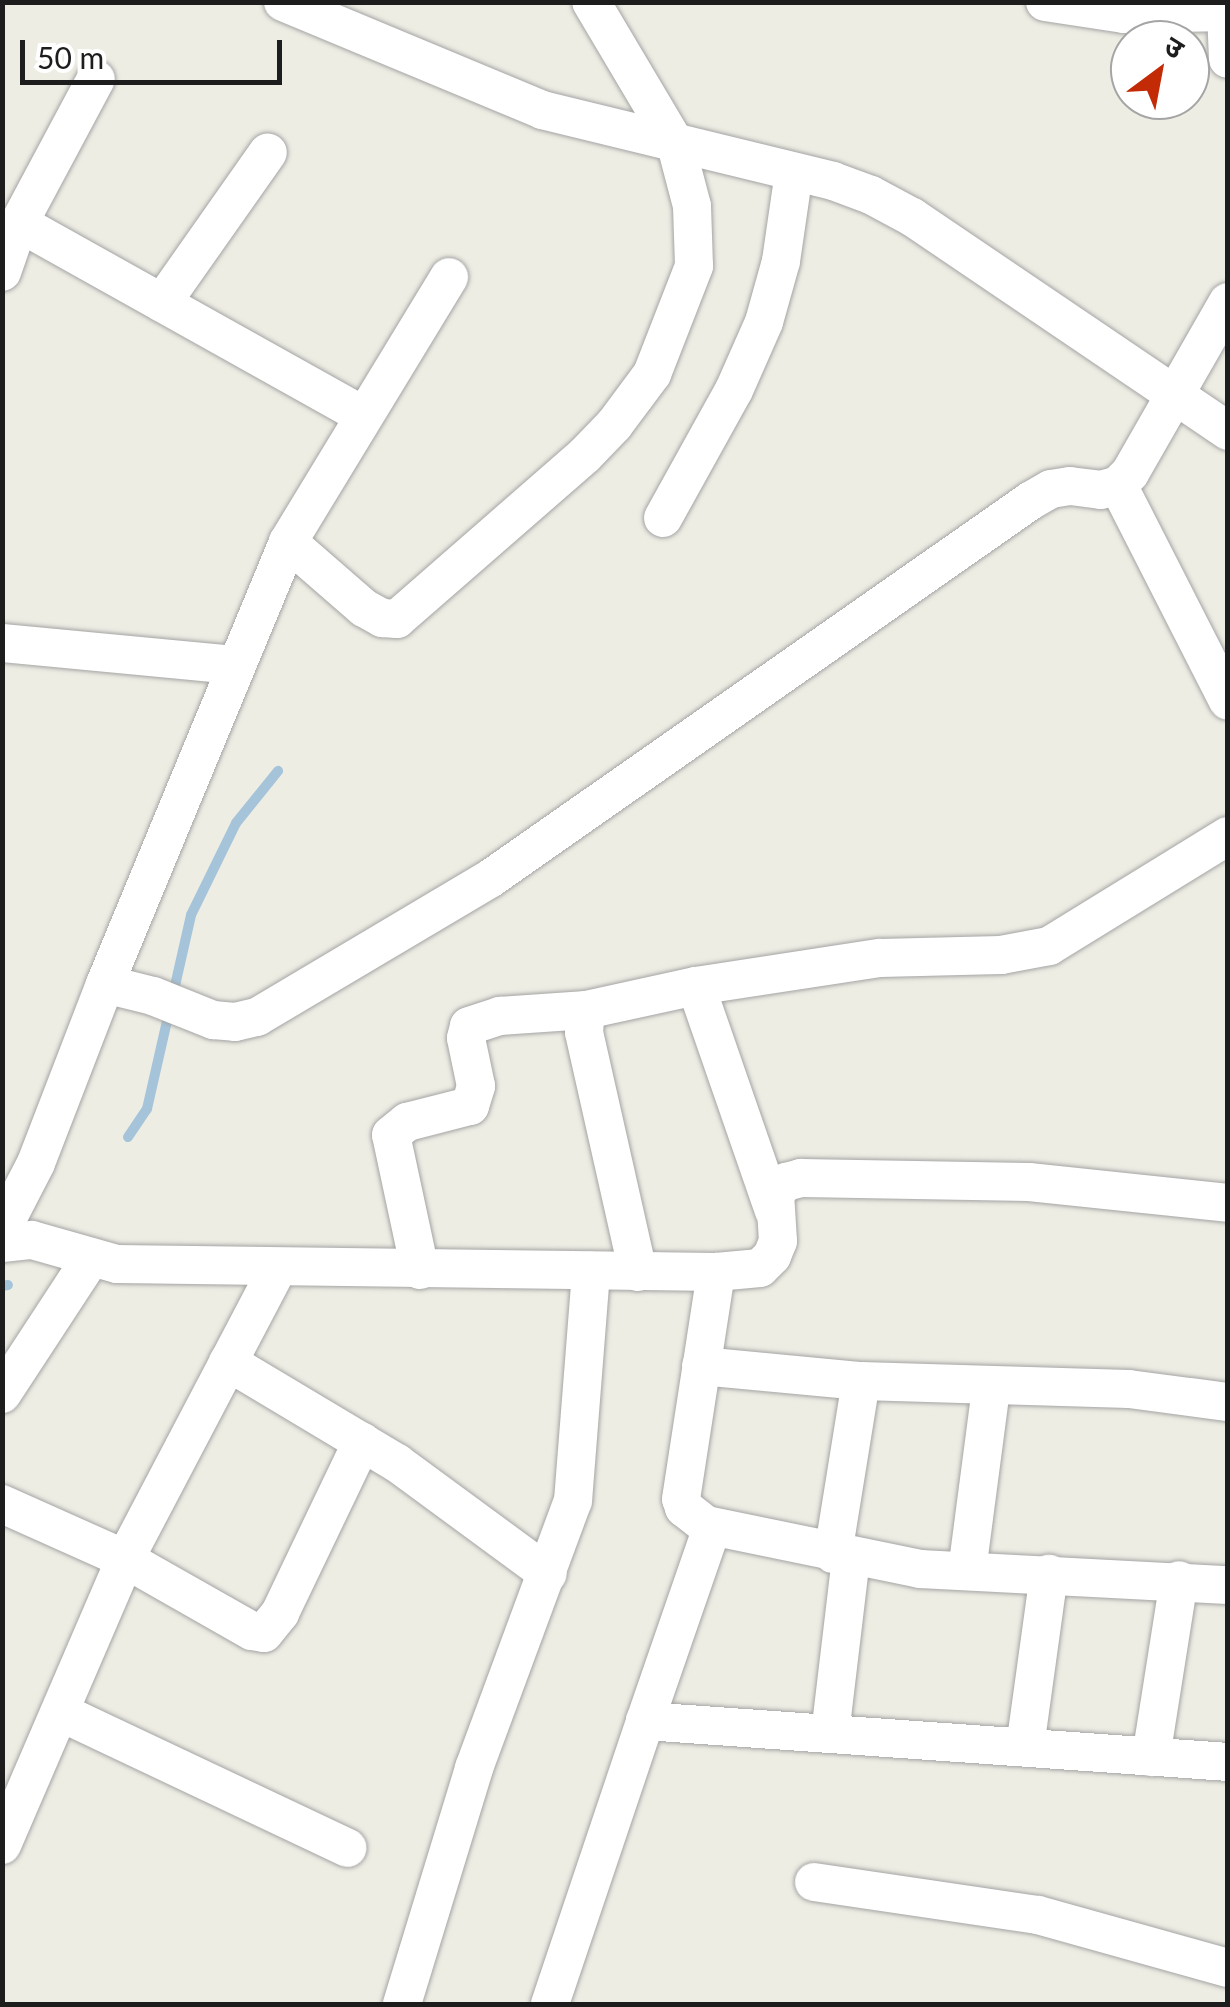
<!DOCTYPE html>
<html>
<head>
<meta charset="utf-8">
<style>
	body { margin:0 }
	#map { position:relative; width:1230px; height:2007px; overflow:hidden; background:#eeede4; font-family:Lato,"Noto Sans Devanagari",sans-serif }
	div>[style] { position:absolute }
	.stream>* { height:10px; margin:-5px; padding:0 5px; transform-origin:5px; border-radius:5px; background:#a5c4da }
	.roads { filter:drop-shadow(0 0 2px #a4a4a4) drop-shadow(0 0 2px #a4a4a4) }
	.minor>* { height:38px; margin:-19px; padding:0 19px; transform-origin:19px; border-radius:19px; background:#fff }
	span { translate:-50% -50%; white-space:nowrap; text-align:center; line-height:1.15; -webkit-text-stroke:10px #fff; paint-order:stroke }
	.frame { position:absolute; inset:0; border:5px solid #1d1d1d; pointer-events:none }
	.north { position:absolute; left:1110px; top:20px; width:100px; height:100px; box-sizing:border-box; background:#fff; border:2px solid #a5a5a5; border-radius:50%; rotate:32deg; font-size:28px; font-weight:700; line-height:40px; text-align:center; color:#1d1d1d }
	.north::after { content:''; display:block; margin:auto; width:35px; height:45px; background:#c32b07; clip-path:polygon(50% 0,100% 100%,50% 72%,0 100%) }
	.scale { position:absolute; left:20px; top:40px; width:262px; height:45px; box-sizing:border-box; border:5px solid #1d1d1d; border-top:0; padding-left:12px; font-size:30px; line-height:35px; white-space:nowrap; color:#1d1d1d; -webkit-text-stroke:8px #fff; paint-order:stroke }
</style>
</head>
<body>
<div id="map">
	<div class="stream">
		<div style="left:128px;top:1137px;width:34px;rotate:-56deg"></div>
		<div style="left:147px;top:1109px;width:199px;rotate:-77.2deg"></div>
		<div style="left:191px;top:915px;width:102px;rotate:-63.9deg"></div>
		<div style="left:236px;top:823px;width:67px;rotate:-51.1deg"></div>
		<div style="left:2px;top:1286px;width:6px;rotate:-9deg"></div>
	</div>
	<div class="roads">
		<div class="minor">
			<div style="left:283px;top:2px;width:281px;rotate:22.6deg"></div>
			<div style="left:542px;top:110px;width:300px;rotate:13.7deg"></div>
			<div style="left:833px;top:181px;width:40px;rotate:20.2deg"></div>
			<div style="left:871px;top:195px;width:47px;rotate:28.2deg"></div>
			<div style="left:912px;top:217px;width:382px;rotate:34.1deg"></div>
			<div style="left:1045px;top:2px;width:80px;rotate:8.6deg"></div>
			<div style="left:1124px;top:14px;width:104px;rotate:-1.1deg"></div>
			<div style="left:1226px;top:12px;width:47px;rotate:87.6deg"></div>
			<div style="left:19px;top:223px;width:394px;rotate:29.2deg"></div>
			<div style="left:2px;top:272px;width:52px;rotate:-70.9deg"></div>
			<div style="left:19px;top:223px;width:163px;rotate:-61.9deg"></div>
			<div style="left:162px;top:303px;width:184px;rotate:-54.9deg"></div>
			<div style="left:1118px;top:485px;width:242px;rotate:63deg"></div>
			<div style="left:663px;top:518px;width:146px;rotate:-61deg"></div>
			<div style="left:734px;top:390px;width:74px;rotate:-66.2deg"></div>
			<div style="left:764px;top:322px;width:63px;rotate:-74.4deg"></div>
			<div style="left:781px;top:261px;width:90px;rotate:-81.7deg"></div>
			<div style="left:288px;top:542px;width:101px;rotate:41deg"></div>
			<div style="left:364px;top:608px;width:21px;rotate:29deg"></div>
			<div style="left:382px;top:618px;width:15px;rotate:4deg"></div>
			<div style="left:397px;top:619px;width:249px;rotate:-41.1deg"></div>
			<div style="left:585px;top:455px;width:42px;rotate:-46deg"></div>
			<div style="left:614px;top:425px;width:64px;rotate:-53.3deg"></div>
			<div style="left:652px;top:374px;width:116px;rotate:-68.7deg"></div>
			<div style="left:694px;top:266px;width:60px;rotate:-91.9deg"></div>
			<div style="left:692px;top:206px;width:63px;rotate:-104.7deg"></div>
			<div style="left:676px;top:145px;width:166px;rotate:-120.7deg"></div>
			<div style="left:2px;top:643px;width:233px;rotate:5.4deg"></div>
			<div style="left:105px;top:984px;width:478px;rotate:-67.5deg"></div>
			<div style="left:288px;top:542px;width:310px;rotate:-58.7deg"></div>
			<div style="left:696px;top:986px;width:238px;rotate:70.9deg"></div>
			<div style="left:2px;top:1229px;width:74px;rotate:-62.7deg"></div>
			<div style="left:36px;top:1163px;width:192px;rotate:-68.9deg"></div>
			<div style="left:105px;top:984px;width:49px;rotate:14deg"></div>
			<div style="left:153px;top:996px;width:65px;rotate:21.8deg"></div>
			<div style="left:213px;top:1020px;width:22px;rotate:5deg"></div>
			<div style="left:235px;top:1022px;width:23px;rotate:-13deg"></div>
			<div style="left:257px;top:1017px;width:272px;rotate:-30.7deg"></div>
			<div style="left:491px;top:878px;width:658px;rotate:-34.97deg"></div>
			<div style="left:1030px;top:501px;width:24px;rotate:-30deg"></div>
			<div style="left:1051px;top:489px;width:19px;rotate:-9deg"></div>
			<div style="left:1070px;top:486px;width:31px;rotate:7deg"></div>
			<div style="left:1101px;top:490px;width:18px;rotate:-16deg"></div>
			<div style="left:1118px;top:485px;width:17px;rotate:-45deg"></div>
			<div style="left:1130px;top:473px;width:197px;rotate:-60.2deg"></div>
			<div style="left:2px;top:1243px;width:30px;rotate:-6deg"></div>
			<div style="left:32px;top:1240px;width:88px;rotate:15.8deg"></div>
			<div style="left:117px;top:1264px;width:599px;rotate:0.77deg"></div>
			<div style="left:716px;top:1272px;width:44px;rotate:-5.2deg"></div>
			<div style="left:760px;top:1268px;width:17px;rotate:-45deg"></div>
			<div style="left:772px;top:1256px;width:16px;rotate:-68deg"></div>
			<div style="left:778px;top:1241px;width:48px;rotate:-93.6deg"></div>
			<div style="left:775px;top:1193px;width:16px;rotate:-45deg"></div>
			<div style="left:786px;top:1182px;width:16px;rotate:-15deg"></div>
			<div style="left:801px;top:1178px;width:228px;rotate:1deg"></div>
			<div style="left:1029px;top:1182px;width:200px;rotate:6deg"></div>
			<div style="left:420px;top:1270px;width:138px;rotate:-102.1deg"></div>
			<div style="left:391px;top:1135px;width:21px;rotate:-39deg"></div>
			<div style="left:407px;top:1122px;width:65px;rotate:-14.3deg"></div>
			<div style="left:470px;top:1106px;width:21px;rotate:-73deg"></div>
			<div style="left:476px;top:1086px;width:49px;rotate:-101.8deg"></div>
			<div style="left:466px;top:1038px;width:12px;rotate:-76deg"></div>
			<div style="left:469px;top:1026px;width:33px;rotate:-18deg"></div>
			<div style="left:500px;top:1016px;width:86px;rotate:-4deg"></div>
			<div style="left:638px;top:1272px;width:246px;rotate:-102.7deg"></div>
			<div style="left:584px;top:1032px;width:22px;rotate:-85deg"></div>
			<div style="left:586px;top:1010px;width:113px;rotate:-12.3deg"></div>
			<div style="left:696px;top:986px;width:186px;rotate:-8.7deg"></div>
			<div style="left:880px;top:958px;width:121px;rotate:-1.4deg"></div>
			<div style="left:1001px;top:955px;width:49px;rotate:-10.6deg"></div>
			<div style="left:1049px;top:946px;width:210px;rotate:-31.6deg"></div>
			<div style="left:228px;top:1362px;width:197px;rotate:30.9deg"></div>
			<div style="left:397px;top:1463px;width:187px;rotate:36.3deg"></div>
			<div style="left:701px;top:1366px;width:161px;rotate:5.4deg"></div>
			<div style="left:861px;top:1381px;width:268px;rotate:1.7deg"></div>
			<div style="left:1129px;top:1389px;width:100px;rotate:7.5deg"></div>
			<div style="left:2px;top:1394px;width:163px;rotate:-56.8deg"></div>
			<div style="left:2px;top:1504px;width:135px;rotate:24.1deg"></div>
			<div style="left:125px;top:1559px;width:146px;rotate:29.6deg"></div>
			<div style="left:252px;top:1631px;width:12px;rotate:9deg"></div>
			<div style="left:264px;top:1633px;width:26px;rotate:-51deg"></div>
			<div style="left:280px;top:1613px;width:190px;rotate:-64.4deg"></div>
			<div style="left:706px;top:1525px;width:218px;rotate:11.6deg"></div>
			<div style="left:920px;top:1569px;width:308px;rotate:3deg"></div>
			<div style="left:833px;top:1554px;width:175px;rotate:-80.8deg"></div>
			<div style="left:967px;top:1571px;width:185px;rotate:-82.5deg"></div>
			<div style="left:60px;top:1712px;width:318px;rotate:25.3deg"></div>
			<div style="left:645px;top:1721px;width:196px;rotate:-70.9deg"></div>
			<div style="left:709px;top:1536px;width:11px;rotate:-105deg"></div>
			<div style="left:706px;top:1525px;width:28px;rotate:-142deg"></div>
			<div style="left:684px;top:1508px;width:9px;rotate:-108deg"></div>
			<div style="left:681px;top:1499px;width:230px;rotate:-81.2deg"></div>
			<div style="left:830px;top:1734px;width:177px;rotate:-83.2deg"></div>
			<div style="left:1025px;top:1747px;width:175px;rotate:-82.1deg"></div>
			<div style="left:1151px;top:1757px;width:179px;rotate:-81deg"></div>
			<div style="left:2px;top:1845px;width:311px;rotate:-66.7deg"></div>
			<div style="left:125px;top:1559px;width:327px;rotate:-62.3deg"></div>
			<div style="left:814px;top:1882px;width:226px;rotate:8.4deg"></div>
			<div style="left:1038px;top:1915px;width:197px;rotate:15.6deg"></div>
			<div style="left:402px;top:2004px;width:247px;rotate:-73deg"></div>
			<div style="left:474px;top:1768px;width:285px;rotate:-69.7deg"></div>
			<div style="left:573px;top:1501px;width:231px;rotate:-85.5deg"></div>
			<div style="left:550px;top:2004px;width:299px;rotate:-71.4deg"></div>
			<div style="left:645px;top:1721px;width:584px;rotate:4.02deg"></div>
		</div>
	</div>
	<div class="frame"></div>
	<div class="north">उ</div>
	<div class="scale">50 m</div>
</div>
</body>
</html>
